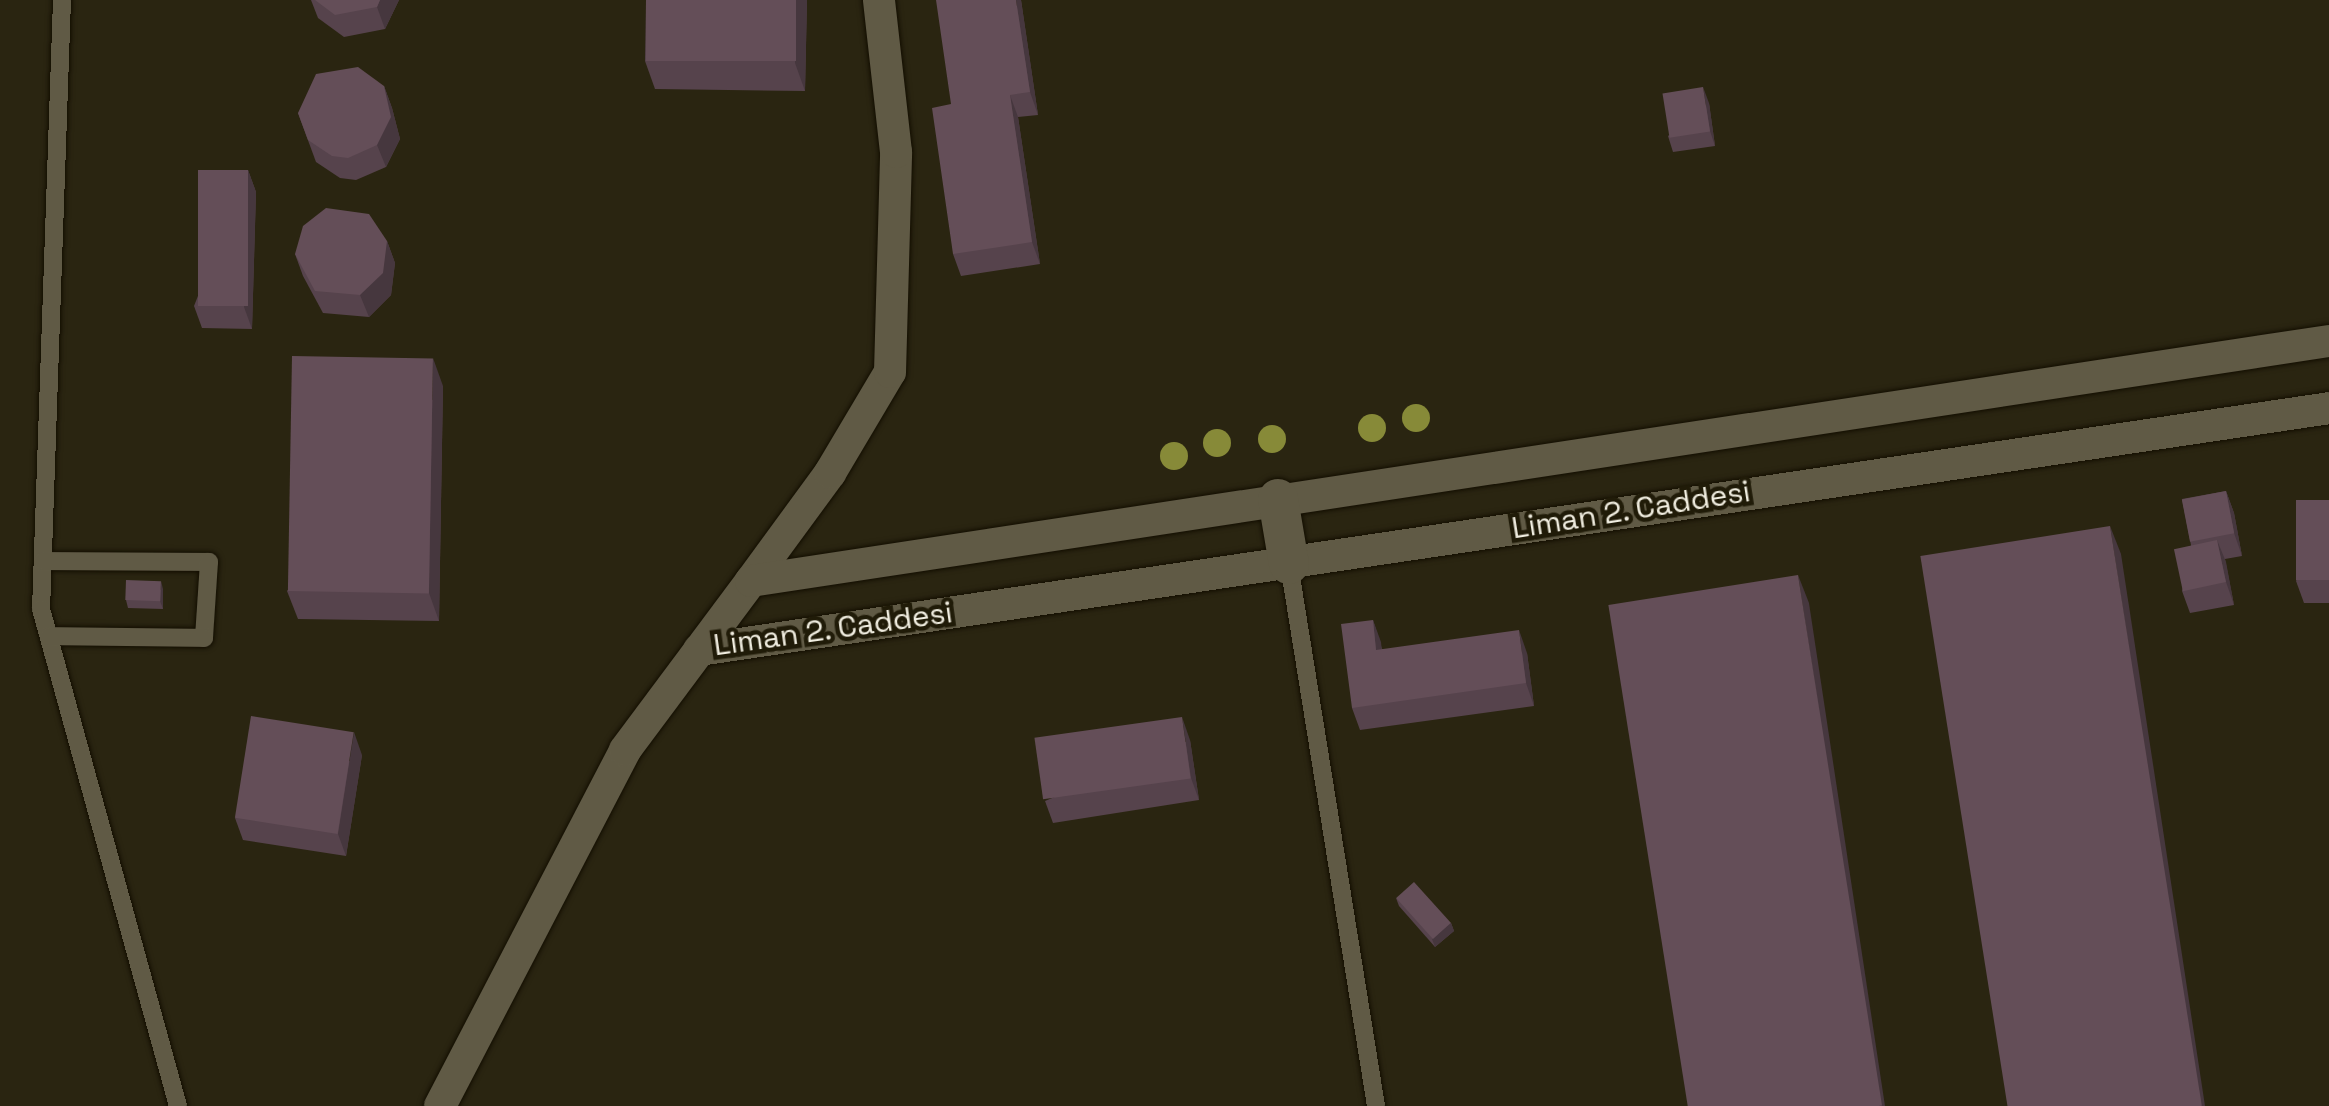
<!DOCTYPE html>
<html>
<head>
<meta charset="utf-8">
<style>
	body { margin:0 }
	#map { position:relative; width:2329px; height:1106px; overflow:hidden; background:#2a2511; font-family:"Space Grotesk",sans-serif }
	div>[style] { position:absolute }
	.roads { filter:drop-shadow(0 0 2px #130e00) drop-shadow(0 0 2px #130e00) }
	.service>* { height:18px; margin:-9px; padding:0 9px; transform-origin:9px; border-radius:9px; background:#605a45 }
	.minor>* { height:32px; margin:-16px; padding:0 16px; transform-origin:16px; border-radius:16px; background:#605a45 }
	.tertiary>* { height:40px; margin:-20px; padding:0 20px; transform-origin:20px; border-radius:20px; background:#605a45 }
	.trees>* { width:28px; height:28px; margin:-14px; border-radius:50%; background:#878a38 }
	.wall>* { inset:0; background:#56434c }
	.shaded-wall>* { inset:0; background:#46373e }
	.building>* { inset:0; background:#644e58; transform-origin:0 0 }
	span { translate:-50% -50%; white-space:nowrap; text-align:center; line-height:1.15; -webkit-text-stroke:9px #201b08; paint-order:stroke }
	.street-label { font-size:30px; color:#f0ede0 }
</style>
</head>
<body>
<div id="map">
	<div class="roads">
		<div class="service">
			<div style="left:62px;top:0;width:609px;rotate:91.97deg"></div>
			<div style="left:41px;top:609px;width:516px;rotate:74.59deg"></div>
			<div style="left:43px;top:561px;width:166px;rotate:0.3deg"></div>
			<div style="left:209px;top:562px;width:76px;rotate:93.8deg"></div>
			<div style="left:204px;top:638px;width:155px;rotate:-179.3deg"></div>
			<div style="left:1289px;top:564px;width:549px;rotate:80.88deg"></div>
		</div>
		<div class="minor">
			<div style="left:751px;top:581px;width:134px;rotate:-53.8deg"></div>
			<div style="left:830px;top:473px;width:117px;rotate:-59.3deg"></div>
			<div style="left:890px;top:372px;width:220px;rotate:-88.4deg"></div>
			<div style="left:896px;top:152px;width:153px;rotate:-96.4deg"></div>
			<div style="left:699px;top:650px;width:1648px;rotate:-8.44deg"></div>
			<div style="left:440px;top:1106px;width:401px;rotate:-62.5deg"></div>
			<div style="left:625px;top:750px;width:211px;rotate:-53.3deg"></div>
			<div style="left:751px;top:581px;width:1596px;rotate:-8.65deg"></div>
		</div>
		<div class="tertiary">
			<div style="left:1278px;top:499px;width:66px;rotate:80.4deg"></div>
		</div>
	</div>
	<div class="trees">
		<div style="left:1416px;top:418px"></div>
		<div style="left:1372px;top:428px"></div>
		<div style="left:1272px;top:439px"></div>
		<div style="left:1217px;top:443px"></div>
		<div style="left:1174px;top:456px"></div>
	</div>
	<div class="wall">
		<div style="clip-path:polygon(311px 0,399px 0,385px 29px,344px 37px,318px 18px)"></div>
		<div style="clip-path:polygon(646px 0,807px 0,805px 91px,655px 89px,645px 61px)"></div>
		<div style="clip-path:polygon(1021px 0,1038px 115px,1018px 117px,1040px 264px,961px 276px,953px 254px,951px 104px)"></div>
		<div style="clip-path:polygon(384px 86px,392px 108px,400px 139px,386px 167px,356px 180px,340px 178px,316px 162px,298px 113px)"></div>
		<div style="clip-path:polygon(1709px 103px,1715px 146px,1673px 152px,1668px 136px)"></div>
		<div style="clip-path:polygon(248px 170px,256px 192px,252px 329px,202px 328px,194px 306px)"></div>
		<div style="clip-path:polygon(387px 241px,395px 263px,391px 295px,369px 317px,323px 313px,303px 276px,295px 254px)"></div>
		<div style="clip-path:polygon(443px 386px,439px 621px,298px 619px,287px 591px)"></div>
		<div style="clip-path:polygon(2226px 491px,2234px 513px,2242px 556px,2225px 559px,2234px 605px,2190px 613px,2182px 591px,2191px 545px,2182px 499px)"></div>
		<div style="clip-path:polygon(2329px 500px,2329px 603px,2304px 603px,2296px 581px)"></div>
		<div style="clip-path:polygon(163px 589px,163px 609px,128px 608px,126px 600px)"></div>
		<div style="clip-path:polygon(1373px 620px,1382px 649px,1527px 653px,1534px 706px,1360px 730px,1352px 708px)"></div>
		<div style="clip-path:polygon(1190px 740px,1199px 800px,1053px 823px,1045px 801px)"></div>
		<div style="clip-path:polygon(362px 755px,346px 856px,243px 840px,235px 818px)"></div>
		<div style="clip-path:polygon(1396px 898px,1451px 923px,1454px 931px,1435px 947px,1399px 906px)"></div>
	</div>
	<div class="shaded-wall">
		<div style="clip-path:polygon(380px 0,399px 0,385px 29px,377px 7px)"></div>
		<div style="clip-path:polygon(796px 0,807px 0,805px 91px,795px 63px)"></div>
		<div style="clip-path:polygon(1016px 0,1021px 0,1038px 115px,1030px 92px)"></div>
		<div style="clip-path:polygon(384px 86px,392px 108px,400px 139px,386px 167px,377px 145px)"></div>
		<div style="clip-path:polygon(1703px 87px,1709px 103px,1715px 146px,1710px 131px)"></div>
		<div style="clip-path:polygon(1010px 95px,1018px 117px,1040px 264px,1032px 242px)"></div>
		<div style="clip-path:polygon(248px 170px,256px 192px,252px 329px,244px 307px)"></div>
		<div style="clip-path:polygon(387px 241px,395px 263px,391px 295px,369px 317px,360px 295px)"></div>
		<div style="clip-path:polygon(433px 358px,443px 386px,439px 621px,429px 593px)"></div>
		<div style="clip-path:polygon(2226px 491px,2234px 513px,2242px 556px,2234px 533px)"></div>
		<div style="clip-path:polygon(2110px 526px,2121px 554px,2205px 1106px,2199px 1106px)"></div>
		<div style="clip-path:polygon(2217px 540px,2226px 562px,2234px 605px,2226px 582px)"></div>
		<div style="clip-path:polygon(1798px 575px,1809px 603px,1885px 1106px,1879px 1106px)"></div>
		<div style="clip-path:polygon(161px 581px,163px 589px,163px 609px,160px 601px)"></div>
		<div style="clip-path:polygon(1373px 620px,1381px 642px,1384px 672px,1376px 650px)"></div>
		<div style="clip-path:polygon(1519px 630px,1527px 653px,1534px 706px,1526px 683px)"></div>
		<div style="clip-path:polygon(1182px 717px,1190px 740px,1199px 800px,1191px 778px)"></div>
		<div style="clip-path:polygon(354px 732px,362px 755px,346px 856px,338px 834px)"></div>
		<div style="clip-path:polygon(1451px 923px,1454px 931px,1435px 947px,1432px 939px)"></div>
	</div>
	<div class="building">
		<div style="clip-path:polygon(315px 0,380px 0,377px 7px,335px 15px)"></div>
		<div style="left:646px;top:0;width:150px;height:61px"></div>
		<div style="clip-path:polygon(936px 0,1016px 0,1030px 92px,1010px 95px,1032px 242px,953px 254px,932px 108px,951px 104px)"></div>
		<div style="clip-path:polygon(358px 67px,384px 86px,391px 117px,377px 145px,348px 158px,332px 156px,308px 140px,298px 113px,316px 74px)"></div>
		<div style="left:1703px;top:87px;width:45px;height:41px;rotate:81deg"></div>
		<div style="left:198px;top:170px;width:50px;height:136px"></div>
		<div style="clip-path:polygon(326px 208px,369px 214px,387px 241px,383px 273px,360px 295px,315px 291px,295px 254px,303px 226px)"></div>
		<div style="left:292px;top:356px;width:141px;height:235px;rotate:1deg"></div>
		<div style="left:2226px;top:491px;width:43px;height:45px;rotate:79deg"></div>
		<div style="left:2329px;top:500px;width:80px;height:33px;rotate:90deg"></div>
		<div style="left:2110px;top:526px;width:587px;height:192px;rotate:81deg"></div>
		<div style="left:2217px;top:540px;width:43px;height:44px;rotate:78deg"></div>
		<div style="left:1798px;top:575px;width:537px;height:192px;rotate:81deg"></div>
		<div style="left:126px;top:580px;width:35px;height:20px;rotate:2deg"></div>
		<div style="clip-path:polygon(1373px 620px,1376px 650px,1519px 630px,1526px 683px,1352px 708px,1341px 624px)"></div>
		<div style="left:251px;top:716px;width:104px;height:103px;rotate:9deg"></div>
		<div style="left:1182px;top:717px;width:62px;height:149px;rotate:82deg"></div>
		<div style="left:1414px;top:882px;width:55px;height:24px;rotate:48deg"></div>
	</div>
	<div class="street-label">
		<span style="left:1631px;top:510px;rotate:-9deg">Liman 2. Caddesi</span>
		<span style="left:833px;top:629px;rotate:-8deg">Liman 2. Caddesi</span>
	</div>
</div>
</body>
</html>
